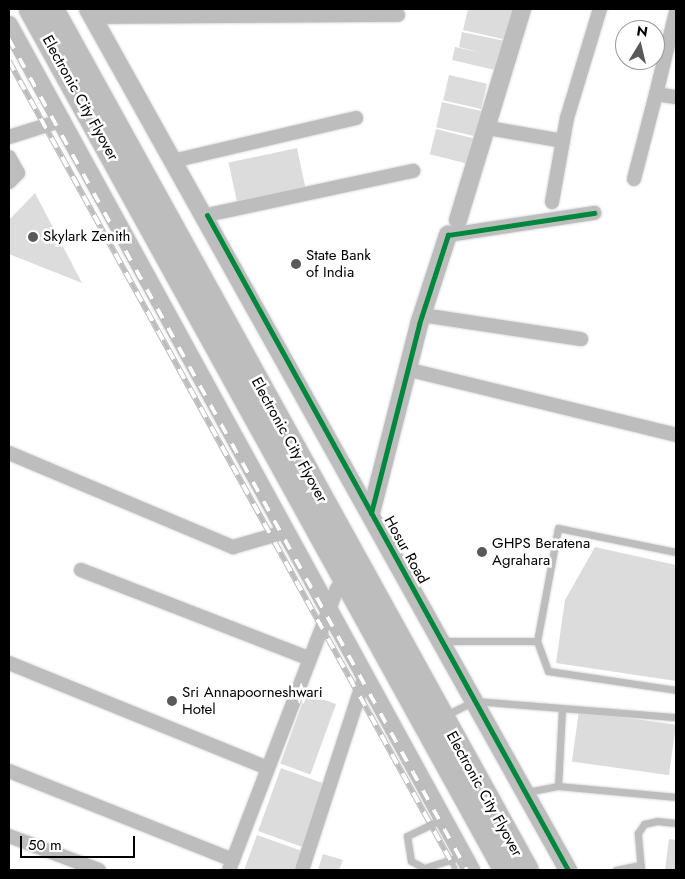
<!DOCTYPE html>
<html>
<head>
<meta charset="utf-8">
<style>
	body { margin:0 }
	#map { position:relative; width:685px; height:879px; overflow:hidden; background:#fff; font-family:Jost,sans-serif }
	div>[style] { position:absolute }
	.building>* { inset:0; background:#dcdcdc; transform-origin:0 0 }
	.roads { filter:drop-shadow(0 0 1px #dbdbdb) drop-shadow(0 0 1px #dbdbdb) }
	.service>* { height:7px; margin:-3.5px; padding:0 3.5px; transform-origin:3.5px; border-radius:3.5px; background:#bdbdbd }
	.minor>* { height:14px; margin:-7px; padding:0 7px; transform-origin:7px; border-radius:7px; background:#bdbdbd }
	.tertiary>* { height:18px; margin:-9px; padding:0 9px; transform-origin:9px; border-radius:9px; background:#bdbdbd }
	.motorway>* { height:25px; margin:-12.5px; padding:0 12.5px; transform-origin:12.5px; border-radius:12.5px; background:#bdbdbd }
	.rail>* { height:5.5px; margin-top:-2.75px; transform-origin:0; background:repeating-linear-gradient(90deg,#fff 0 11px,#bdbdbd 0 22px); box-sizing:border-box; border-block:1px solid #bdbdbd }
	.cycleway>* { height:5px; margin:-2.5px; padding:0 2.5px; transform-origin:2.5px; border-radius:2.5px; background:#00873e }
	.dots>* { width:14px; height:14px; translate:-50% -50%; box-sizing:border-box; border:2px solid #fff; border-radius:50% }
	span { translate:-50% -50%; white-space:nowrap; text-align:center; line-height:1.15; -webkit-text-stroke:5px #fff; paint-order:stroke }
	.street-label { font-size:15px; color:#000 }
	.poi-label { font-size:15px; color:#000 }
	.left { translate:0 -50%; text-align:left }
	.frame { position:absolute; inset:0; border:10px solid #000; pointer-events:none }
	.north { position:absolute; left:615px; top:20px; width:50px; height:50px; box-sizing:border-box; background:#fff; border:1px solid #999; border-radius:50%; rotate:9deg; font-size:14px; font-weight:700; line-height:20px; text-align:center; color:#000 }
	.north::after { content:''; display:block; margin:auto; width:18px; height:22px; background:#595959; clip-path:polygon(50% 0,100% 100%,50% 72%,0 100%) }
	.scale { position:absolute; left:20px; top:836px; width:115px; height:22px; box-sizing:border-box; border:2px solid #000; border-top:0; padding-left:6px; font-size:15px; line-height:18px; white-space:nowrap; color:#000; -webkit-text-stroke:4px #fff; paint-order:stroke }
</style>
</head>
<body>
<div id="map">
	<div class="building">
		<div style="clip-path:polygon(468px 9px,514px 9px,507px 40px,463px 30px)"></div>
		<div style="clip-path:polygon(462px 32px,505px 41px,495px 70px,452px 60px,455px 47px,482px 53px,459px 47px)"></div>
		<div style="left:449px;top:75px;width:39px;height:26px;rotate:13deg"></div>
		<div style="left:442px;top:102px;width:41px;height:26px;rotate:13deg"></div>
		<div style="left:436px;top:129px;width:42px;height:26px;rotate:14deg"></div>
		<div style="left:297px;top:148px;width:44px;height:70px;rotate:78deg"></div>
		<div style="clip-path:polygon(35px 193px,82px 283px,9px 254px,9px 220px)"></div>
		<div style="clip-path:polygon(595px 547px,676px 565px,676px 681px,556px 663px,565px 600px)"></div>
		<div style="left:306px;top:693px;width:32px;height:75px;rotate:20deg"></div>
		<div style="left:579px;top:711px;width:98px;height:51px;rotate:8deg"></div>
		<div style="left:281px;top:768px;width:47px;height:67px;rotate:20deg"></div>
		<div style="clip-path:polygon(257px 835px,302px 851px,295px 870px,244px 870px)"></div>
		<div style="clip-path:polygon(669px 839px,676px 840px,676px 870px,665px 870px)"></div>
		<div style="clip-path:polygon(323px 854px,343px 860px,339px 870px,318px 870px)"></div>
	</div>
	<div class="roads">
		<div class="service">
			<div style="left:676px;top:552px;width:120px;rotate:-168.5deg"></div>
			<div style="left:558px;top:528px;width:115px;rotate:100.5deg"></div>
			<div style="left:537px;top:641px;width:32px;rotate:70deg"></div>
			<div style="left:548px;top:671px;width:129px;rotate:8.4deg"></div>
			<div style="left:442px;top:641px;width:95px"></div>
			<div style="left:562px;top:708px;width:78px;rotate:92.9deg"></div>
			<div style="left:558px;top:786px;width:119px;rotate:5.3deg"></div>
			<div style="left:450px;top:713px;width:28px;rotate:-26deg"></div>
			<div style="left:475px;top:701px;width:202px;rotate:4.6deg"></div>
			<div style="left:527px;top:792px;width:32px;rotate:-11deg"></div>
			<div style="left:442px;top:819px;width:39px;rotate:154deg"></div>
			<div style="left:407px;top:836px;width:25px;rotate:81deg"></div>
			<div style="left:411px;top:861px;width:15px;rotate:28deg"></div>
			<div style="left:424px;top:868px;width:41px;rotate:-17.1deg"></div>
			<div style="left:616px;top:870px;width:25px;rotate:-12deg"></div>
			<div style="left:641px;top:870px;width:37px;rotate:-95deg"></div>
			<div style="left:638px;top:833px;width:11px;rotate:-56deg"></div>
			<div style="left:644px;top:824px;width:13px;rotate:-13deg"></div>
			<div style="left:657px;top:821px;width:19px;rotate:6deg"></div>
		</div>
		<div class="minor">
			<div style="left:93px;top:17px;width:305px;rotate:-0.4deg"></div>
			<div style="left:656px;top:94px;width:84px;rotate:-76.3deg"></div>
			<div style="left:488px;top:128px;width:76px;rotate:9.8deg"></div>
			<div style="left:9px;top:137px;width:57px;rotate:-17.5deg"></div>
			<div style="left:9px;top:157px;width:18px;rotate:61deg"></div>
			<div style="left:18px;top:173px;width:13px;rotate:135deg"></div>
			<div style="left:177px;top:160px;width:184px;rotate:-13.2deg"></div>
			<div style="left:634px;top:179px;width:88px;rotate:-75.5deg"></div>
			<div style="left:656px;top:94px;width:20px;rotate:9deg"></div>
			<div style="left:552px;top:202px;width:85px;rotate:-79.9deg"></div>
			<div style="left:567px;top:118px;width:114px;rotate:-73.2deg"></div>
			<div style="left:207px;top:215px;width:211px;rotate:-12.1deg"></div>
			<div style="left:448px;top:235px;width:148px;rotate:-8.6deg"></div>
			<div style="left:422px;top:315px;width:161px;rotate:8.6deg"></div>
			<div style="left:406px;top:369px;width:278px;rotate:13.7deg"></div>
			<div style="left:9px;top:453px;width:243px;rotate:22.8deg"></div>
			<div style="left:233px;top:547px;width:54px;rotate:-16.1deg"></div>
			<div style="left:81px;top:570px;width:243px;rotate:21.2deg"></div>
			<div style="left:9px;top:663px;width:279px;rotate:22.1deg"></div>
			<div style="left:9px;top:771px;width:241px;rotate:21.7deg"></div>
			<div style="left:9px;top:836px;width:96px;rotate:20.7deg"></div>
			<div style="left:229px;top:870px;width:302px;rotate:-69deg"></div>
			<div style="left:302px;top:870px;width:204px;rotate:-72deg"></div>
		</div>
		<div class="tertiary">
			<div style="left:88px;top:9px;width:986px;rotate:60.86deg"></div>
			<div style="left:9px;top:25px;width:963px;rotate:61.33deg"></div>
			<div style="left:458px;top:220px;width:220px;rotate:-73.1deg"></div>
			<div style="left:371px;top:513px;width:195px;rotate:-75.7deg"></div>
			<div style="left:419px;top:324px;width:94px;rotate:-72deg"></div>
		</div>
		<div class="motorway">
			<div style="left:31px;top:9px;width:983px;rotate:61.12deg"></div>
			<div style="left:51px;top:9px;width:983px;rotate:61.12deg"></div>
		</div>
	</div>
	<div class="rail">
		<div style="left:9px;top:39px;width:949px;rotate:61.14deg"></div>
		<div style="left:9px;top:61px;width:924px;rotate:61.08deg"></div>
	</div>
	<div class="cycleway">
		<div style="left:207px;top:215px;width:748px;rotate:61.14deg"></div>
		<div style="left:371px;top:513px;width:195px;rotate:-75.7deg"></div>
		<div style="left:419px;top:324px;width:94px;rotate:-72deg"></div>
		<div style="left:448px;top:235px;width:148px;rotate:-8.6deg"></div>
	</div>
	<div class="dots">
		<div style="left:33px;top:237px;background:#595959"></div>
		<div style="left:296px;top:264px;background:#595959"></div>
		<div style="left:482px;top:552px;background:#595959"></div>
		<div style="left:172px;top:701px;background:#595959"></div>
	</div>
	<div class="street-label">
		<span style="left:80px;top:98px;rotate:61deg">Electronic City Flyover</span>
		<span style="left:289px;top:440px;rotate:61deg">Electronic City Flyover</span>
		<span style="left:406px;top:550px;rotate:61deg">Hosur Road</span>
		<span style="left:484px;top:794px;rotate:61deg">Electronic City Flyover</span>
	</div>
	<div class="poi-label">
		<span class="left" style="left:43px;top:237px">Skylark Zenith</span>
		<span class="left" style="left:306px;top:264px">State Bank<br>of India</span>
		<span class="left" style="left:492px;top:552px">GHPS Beratena<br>Agrahara</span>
		<span class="left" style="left:182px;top:701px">Sri Annapoorneshwari<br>Hotel</span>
	</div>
	<div class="frame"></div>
	<div class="north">N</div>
	<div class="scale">50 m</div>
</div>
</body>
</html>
